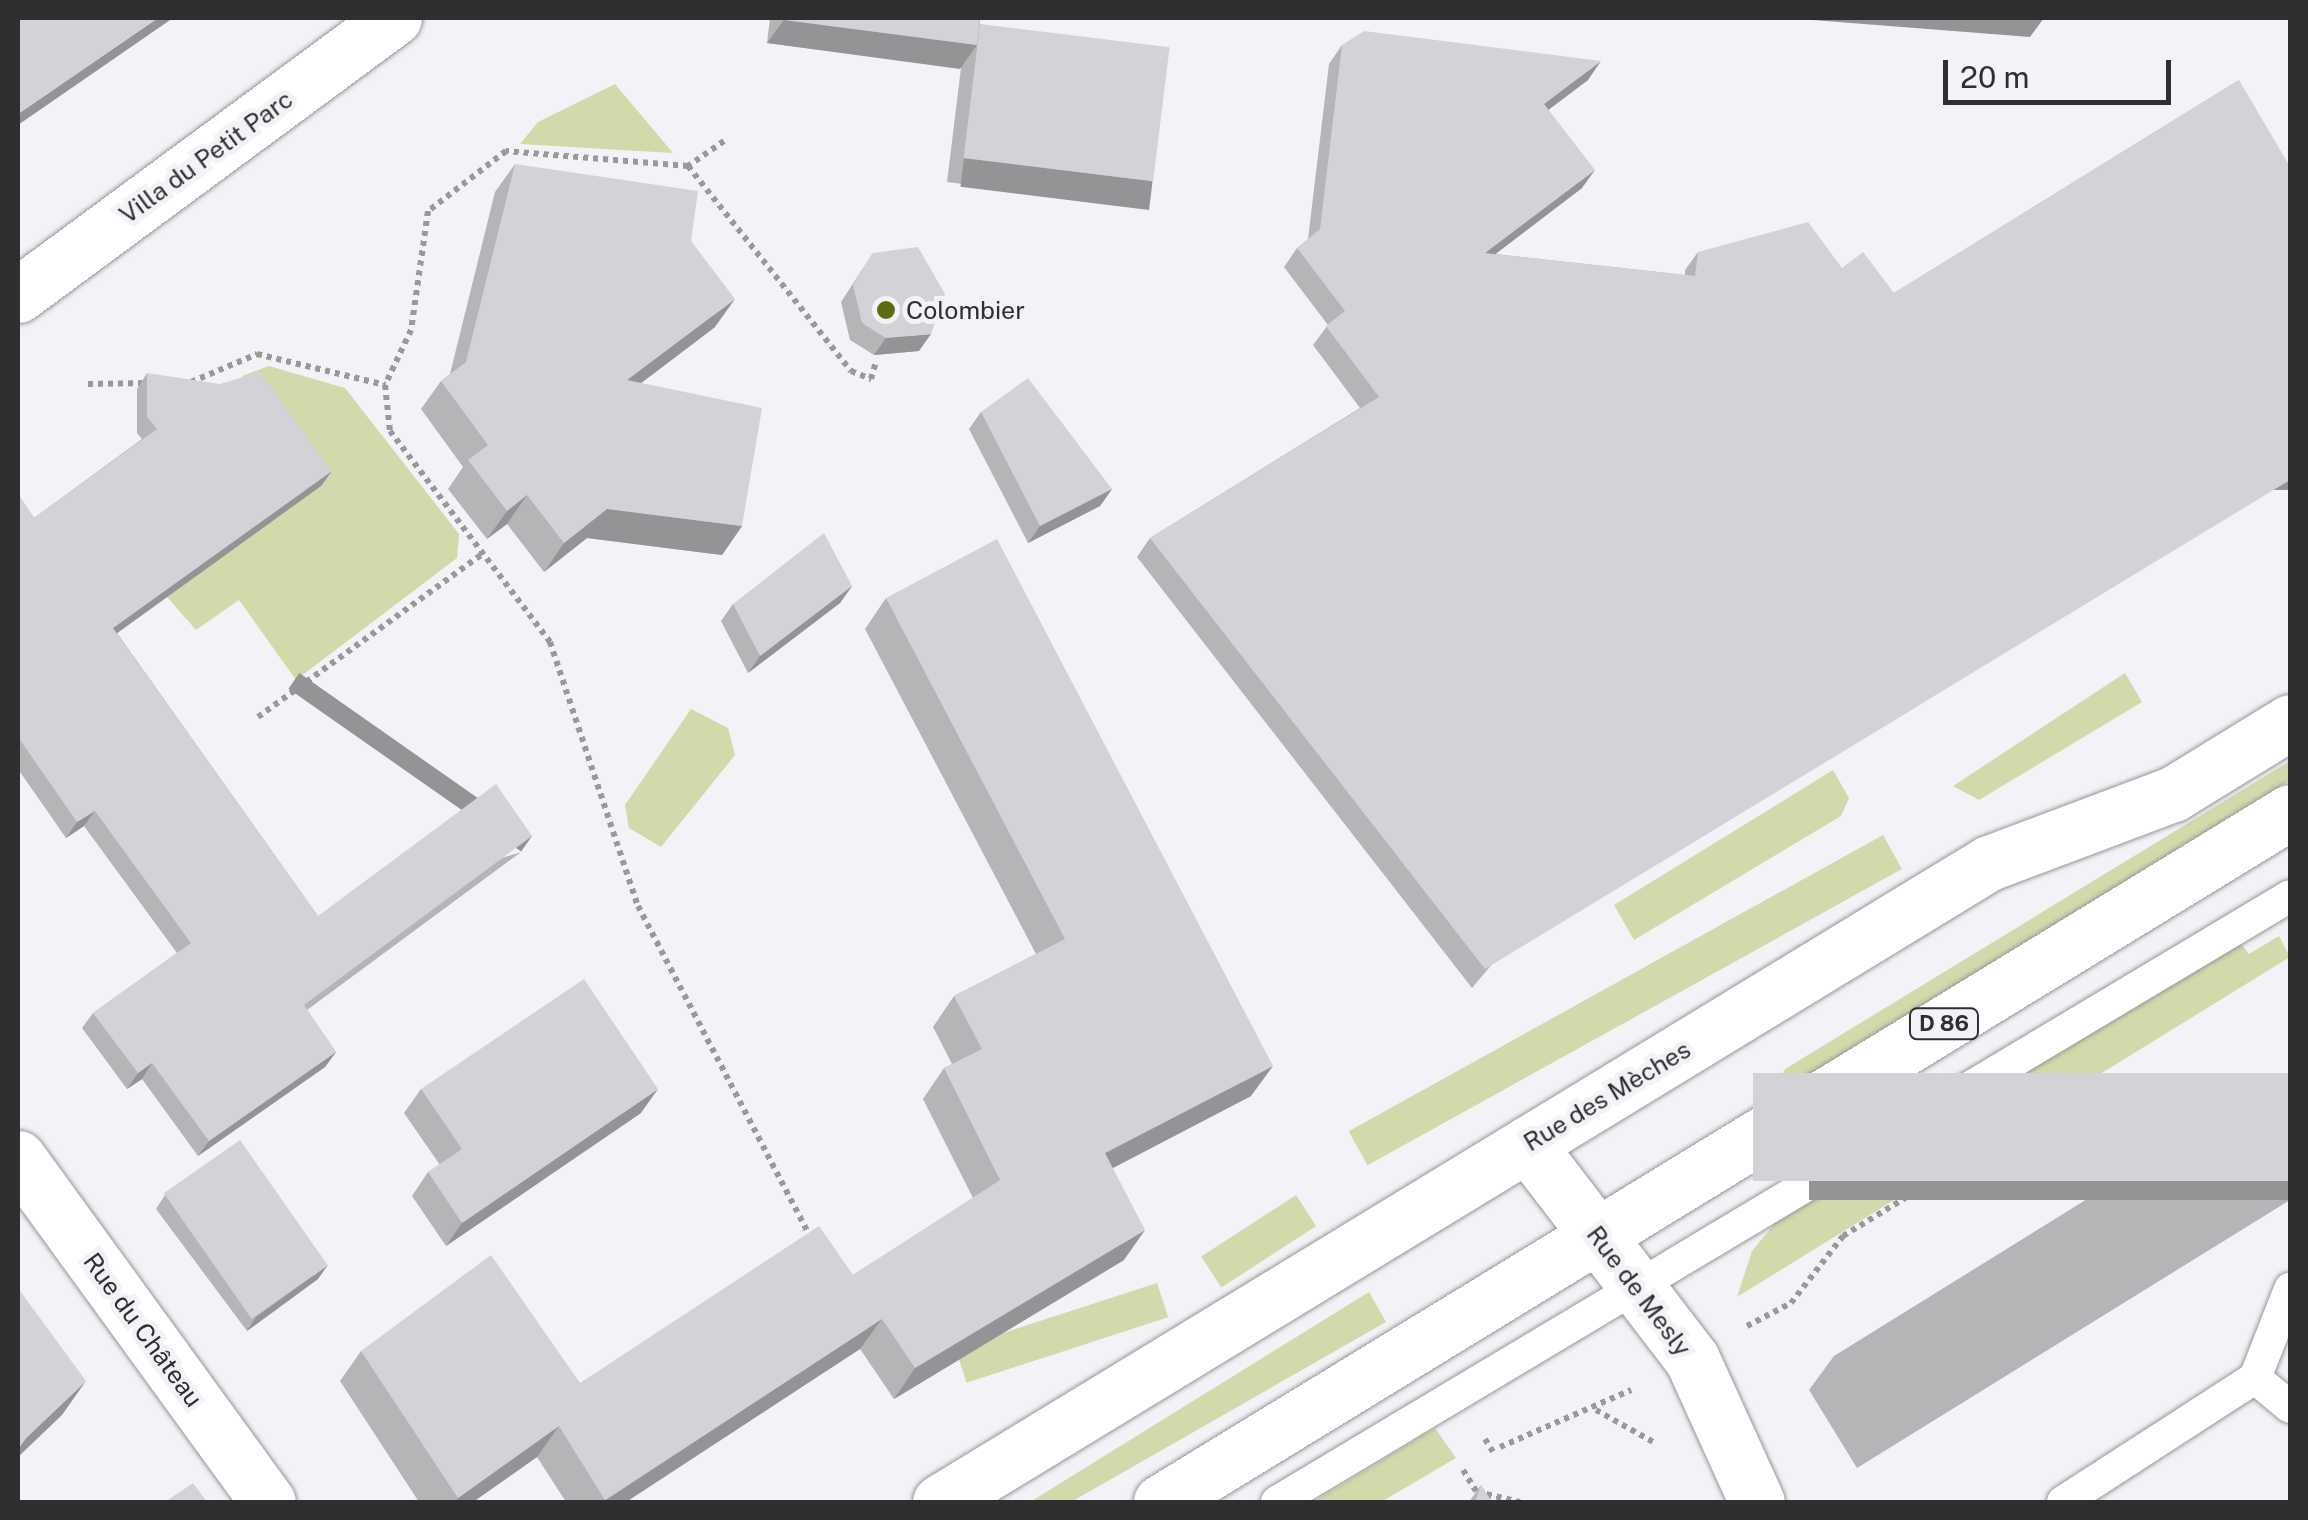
<!DOCTYPE html>
<html>
<head>
<meta charset="utf-8">
<style>
	body { margin:0 }
	#map { position:relative; width:2308px; height:1520px; overflow:hidden; background:#f3f3f7; font-family:"Public Sans",sans-serif }
	div>[style] { position:absolute }
	.green>* { inset:0; background:#d0daaa; transform-origin:0 0 }
	.path>* { height:6px; margin-top:-3px; transform-origin:0; background:repeating-linear-gradient(90deg,#99999c 0 5px,transparent 0 10px) }
	.roads { filter:drop-shadow(0 0 2px #96969a) drop-shadow(0 0 2px #96969a) }
	.lane>* { height:32px; margin:-16px; padding:0 16px; transform-origin:16px; border-radius:16px; background:#fff }
	.street>* { height:55px; margin:-27.5px; padding:0 27.5px; transform-origin:27.5px; border-radius:27.5px; background:#fff }
	.secondary>* { height:55px; margin:-27.5px; padding:0 27.5px; transform-origin:27.5px; border-radius:27.5px; background:#fff }
	.primary>* { height:55px; margin:-27.5px; padding:0 27.5px; transform-origin:27.5px; border-radius:27.5px; background:#fff }
	.wall>* { inset:0; background:#b5b5b8 }
	.shaded-wall>* { inset:0; background:#949396; transform-origin:0 0 }
	.building>* { inset:0; background:#d3d2d6; transform-origin:0 0 }
	.dots>* { width:28px; height:28px; translate:-50% -50%; box-sizing:border-box; border:5px solid #f3f3f7; border-radius:50% }
	span { translate:-50% -50%; white-space:nowrap; text-align:center; line-height:1.15; -webkit-text-stroke:10px #f3f3f7; paint-order:stroke }
	.shield-label span { padding:2px 8px; background:#f3f3f7; border:2px solid; border-radius:8px; -webkit-text-stroke-width:0 }
	.shield-label { font-size:22px; color:#2f2e30; font-weight:700 }
	.street-label { font-size:25px; color:#2f2e30 }
	.poi-label { font-size:25px; color:#2f2e30 }
	.left { translate:0 -50%; text-align:left }
	.frame { position:absolute; inset:0; border:20px solid #2f2e30; pointer-events:none }
	.scale { position:absolute; left:1943px; top:60px; width:228px; height:45px; box-sizing:border-box; border:5px solid #2f2e30; border-top:0; padding-left:12px; font-size:30px; line-height:35px; white-space:nowrap; color:#2f2e30; -webkit-text-stroke:8px #f3f3f7; paint-order:stroke }
</style>
</head>
<body>
<div id="map">
	<div class="green">
		<div style="clip-path:polygon(615px 84px,673px 153px,520px 144px,538px 122px)"></div>
		<div style="clip-path:polygon(269px 366px,345px 388px,459px 534px,457px 558px,296px 680px,239px 600px,196px 630px,167px 597px,320px 486px,242px 376px)"></div>
		<div style="clip-path:polygon(2125px 673px,2142px 702px,1979px 800px,1953px 786px)"></div>
		<div style="clip-path:polygon(691px 709px,728px 728px,735px 755px,661px 847px,629px 828px,625px 805px)"></div>
		<div style="clip-path:polygon(2290px 761px,2290px 780px,1789px 1088px,1776px 1086px,1785px 1069px)"></div>
		<div style="clip-path:polygon(1833px 770px,1849px 798px,1841px 816px,1634px 940px,1614px 905px)"></div>
		<div style="left:1883px;top:835px;width:39px;height:611px;rotate:61deg"></div>
		<div style="clip-path:polygon(2279px 936px,2290px 957px,1988px 1143px,1965px 1108px,2238px 939px,2249px 954px)"></div>
		<div style="clip-path:polygon(1949px 1118px,1970px 1153px,1737px 1297px,1752px 1251px,1776px 1222px)"></div>
		<div style="left:1296px;top:1195px;width:37px;height:113px;rotate:57deg"></div>
		<div style="left:1157px;top:1283px;width:36px;height:212px;rotate:72deg"></div>
		<div style="clip-path:polygon(1369px 1292px,1386px 1322px,1071px 1502px,1030px 1502px)"></div>
		<div style="clip-path:polygon(1435px 1428px,1456px 1458px,1381px 1502px,1313px 1502px)"></div>
	</div>
	<div class="path">
		<div style="left:724px;top:141px;width:44px;rotate:145.2deg"></div>
		<div style="left:688px;top:166px;width:183px;rotate:-175.3deg"></div>
		<div style="left:506px;top:151px;width:98px;rotate:142.4deg"></div>
		<div style="left:428px;top:211px;width:120px;rotate:98.1deg"></div>
		<div style="left:411px;top:330px;width:61px;rotate:115.3deg"></div>
		<div style="left:385px;top:385px;width:46px;rotate:83.8deg"></div>
		<div style="left:390px;top:431px;width:265px;rotate:52.8deg"></div>
		<div style="left:550px;top:642px;width:278px;rotate:71.6deg"></div>
		<div style="left:638px;top:906px;width:373px;rotate:62.5deg"></div>
		<div style="left:688px;top:166px;width:262px;rotate:51.5deg"></div>
		<div style="left:851px;top:371px;width:22px;rotate:22deg"></div>
		<div style="left:871px;top:379px;width:18px;rotate:-74deg"></div>
		<div style="left:191px;top:382px;width:72px;rotate:-23deg"></div>
		<div style="left:257px;top:354px;width:132px;rotate:13.6deg"></div>
		<div style="left:88px;top:384px;width:60px;rotate:-1deg"></div>
		<div style="left:258px;top:717px;width:276px;rotate:-36deg"></div>
		<div style="left:1747px;top:1326px;width:50px;rotate:-27.6deg"></div>
		<div style="left:1791px;top:1303px;width:85px;rotate:-52.2deg"></div>
		<div style="left:1843px;top:1236px;width:73px;rotate:-31.5deg"></div>
		<div style="left:1596px;top:1410px;width:68px;rotate:29.2deg"></div>
		<div style="left:1485px;top:1439px;width:15px;rotate:58deg"></div>
		<div style="left:1500px;top:1447px;width:143px;rotate:-23.5deg"></div>
		<div style="left:1463px;top:1470px;width:26px;rotate:58deg"></div>
		<div style="left:1477px;top:1492px;width:44px;rotate:13.1deg"></div>
	</div>
	<div class="roads">
		<div class="lane">
			<div style="left:2255px;top:1378px;width:45px;rotate:39.6deg"></div>
			<div style="left:1277px;top:1502px;width:1180px;rotate:-30.89deg"></div>
			<div style="left:2063px;top:1502px;width:229px;rotate:-32.9deg"></div>
			<div style="left:2255px;top:1378px;width:96px;rotate:-68.5deg"></div>
		</div>
		<div class="street">
			<div style="left:18px;top:295px;width:467px;rotate:-36.4deg"></div>
			<div style="left:18px;top:1158px;width:425px;rotate:54deg"></div>
		</div>
		<div class="secondary">
			<div style="left:1527px;top:1144px;width:271px;rotate:52.5deg"></div>
			<div style="left:1692px;top:1359px;width:157px;rotate:65.6deg"></div>
		</div>
		<div class="primary">
			<div style="left:940px;top:1502px;width:1228px;rotate:-31.35deg"></div>
			<div style="left:1989px;top:863px;width:197px;rotate:-20.6deg"></div>
			<div style="left:2173px;top:794px;width:137px;rotate:-31.6deg"></div>
			<div style="left:1161px;top:1502px;width:1323px;rotate:-31.43deg"></div>
		</div>
	</div>
	<div class="wall">
		<div style="clip-path:polygon(770px 18px,980px 18px,980px 24px,1152px 182px,1135px 206px,947px 182px,961px 68px,767px 43px)"></div>
		<div style="clip-path:polygon(1342px 45px,1588px 80px,1548px 110px,1582px 188px,1495px 254px,1685px 275px,1685px 270px,1698px 252px,1842px 268px,1894px 293px,2239px 80px,1472px 988px,1137px 557px,1150px 538px,1360px 408px,1313px 345px,1328px 325px,1284px 267px,1297px 248px,1308px 239px,1329px 64px)"></div>
		<div style="clip-path:polygon(515px 164px,691px 241px,715px 327px,641px 383px,742px 526px,722px 555px,587px 538px,544px 572px,507px 524px,487px 539px,448px 489px,463px 467px,421px 409px,441px 381px,450px 374px,495px 192px)"></div>
		<div style="clip-path:polygon(873px 253px,919px 351px,874px 355px,850px 340px,841px 302px)"></div>
		<div style="clip-path:polygon(147px 373px,332px 471px,321px 486px,117px 633px,318px 916px,521px 852px,307px 1010px,336px 1052px,325px 1067px,198px 1156px,142px 1079px,127px 1089px,82px 1028px,93px 1013px,177px 953px,84px 826px,66px 838px,18px 769px,18px 494px,34px 518px,142px 439px,137px 433px,137px 389px)"></div>
		<div style="clip-path:polygon(981px 412px,1112px 489px,1100px 506px,1028px 543px,969px 429px)"></div>
		<div style="clip-path:polygon(852px 586px,840px 603px,748px 673px,721px 621px,733px 604px)"></div>
		<div style="clip-path:polygon(886px 598px,1251px 1096px,1113px 1168px,1124px 1260px,894px 1399px,860px 1349px,626px 1502px,566px 1502px,537px 1457px,473px 1502px,419px 1502px,340px 1381px,361px 1351px,580px 1383px,853px 1275px,973px 1198px,923px 1099px,944px 1068px,952px 1064px,933px 1027px,954px 996px,1036px 954px,865px 629px)"></div>
		<div style="clip-path:polygon(2290px 1073px,2290px 1200px,1857px 1468px,1809px 1390px,1834px 1356px)"></div>
		<div style="clip-path:polygon(421px 1089px,641px 1113px,446px 1246px,412px 1196px,428px 1172px,440px 1165px,404px 1113px)"></div>
		<div style="clip-path:polygon(165px 1195px,318px 1279px,247px 1331px,156px 1209px)"></div>
		<div style="clip-path:polygon(1481px 1485px,1492px 1502px,1469px 1502px)"></div>
	</div>
	<div class="shaded-wall">
		<div style="clip-path:polygon(158px 18px,173px 18px,18px 125px,18px 114px)"></div>
		<div style="clip-path:polygon(1787px 18px,2044px 18px,2030px 37px)"></div>
		<div style="clip-path:polygon(784px 20px,977px 45px,960px 69px,767px 43px)"></div>
		<div style="clip-path:polygon(1601px 61px,1588px 80px,1531px 123px,1544px 104px)"></div>
		<div style="left:964px;top:158px;width:190px;height:29px;rotate:7deg"></div>
		<div style="clip-path:polygon(1595px 170px,1582px 188px,1472px 272px,1485px 253px)"></div>
		<div style="clip-path:polygon(735px 299px,715px 327px,607px 409px,627px 380px)"></div>
		<div style="clip-path:polygon(931px 334px,919px 351px,874px 355px,886px 338px)"></div>
		<div style="clip-path:polygon(332px 471px,321px 486px,102px 644px,113px 628px)"></div>
		<div style="left:2290px;top:480px;width:10px;height:942px;rotate:90deg"></div>
		<div style="clip-path:polygon(1112px 489px,1100px 506px,1028px 543px,1040px 526px)"></div>
		<div style="clip-path:polygon(527px 495px,507px 524px,487px 539px,507px 511px)"></div>
		<div style="clip-path:polygon(607px 509px,742px 526px,722px 555px,587px 538px,544px 572px,564px 543px)"></div>
		<div style="clip-path:polygon(852px 586px,840px 603px,748px 673px,760px 656px)"></div>
		<div style="clip-path:polygon(95px 811px,84px 826px,66px 838px,77px 822px)"></div>
		<div style="left:532px;top:836px;width:19px;height:284px;rotate:125deg"></div>
		<div style="clip-path:polygon(336px 1052px,325px 1067px,198px 1156px,209px 1141px)"></div>
		<div style="clip-path:polygon(152px 1063px,142px 1079px,127px 1089px,138px 1073px)"></div>
		<div style="clip-path:polygon(1273px 1066px,1251px 1096px,1084px 1183px,1105px 1153px)"></div>
		<div style="clip-path:polygon(658px 1089px,641px 1113px,446px 1246px,462px 1223px)"></div>
		<div style="left:2290px;top:1181px;width:19px;height:481px;rotate:90deg"></div>
		<div style="clip-path:polygon(1145px 1230px,1124px 1260px,894px 1399px,915px 1368px)"></div>
		<div style="clip-path:polygon(328px 1265px,318px 1279px,247px 1331px,256px 1317px)"></div>
		<div style="clip-path:polygon(882px 1319px,860px 1349px,626px 1502px,603px 1502px)"></div>
		<div style="clip-path:polygon(86px 1381px,62px 1415px,18px 1457px,18px 1449px,26px 1438px)"></div>
		<div style="clip-path:polygon(559px 1426px,537px 1457px,473px 1502px,455px 1502px,458px 1498px)"></div>
	</div>
	<div class="building">
		<div style="clip-path:polygon(18px 18px,158px 18px,18px 114px)"></div>
		<div style="clip-path:polygon(784px 18px,980px 18px,977px 45px,784px 20px)"></div>
		<div style="left:980px;top:24px;width:191px;height:135px;rotate:7deg"></div>
		<div style="clip-path:polygon(1364px 31px,1601px 61px,1544px 104px,1595px 170px,1485px 253px,1695px 276px,1698px 252px,1808px 222px,1842px 268px,1863px 252px,1894px 293px,2239px 80px,2289px 165px,2290px 164px,2290px 480px,1485px 969px,1150px 538px,1379px 397px,1326px 326px,1345px 311px,1297px 248px,1320px 229px,1342px 45px)"></div>
		<div style="clip-path:polygon(515px 164px,698px 191px,691px 241px,735px 299px,627px 380px,762px 408px,742px 526px,607px 509px,564px 543px,527px 495px,507px 511px,468px 460px,488px 445px,441px 381px,466px 362px)"></div>
		<div style="clip-path:polygon(918px 247px,945px 294px,931px 334px,886px 338px,862px 323px,853px 285px,873px 253px)"></div>
		<div style="clip-path:polygon(260px 372px,332px 471px,113px 628px,318px 916px,496px 784px,532px 836px,304px 1005px,336px 1052px,209px 1141px,152px 1063px,138px 1073px,93px 1013px,191px 943px,95px 811px,77px 822px,18px 737px,18px 494px,34px 518px,157px 429px,147px 417px,147px 373px,220px 384px)"></div>
		<div style="clip-path:polygon(1028px 378px,1112px 489px,1040px 526px,981px 412px)"></div>
		<div style="clip-path:polygon(824px 533px,852px 586px,760px 656px,733px 604px)"></div>
		<div style="clip-path:polygon(997px 539px,1273px 1066px,1105px 1153px,1145px 1230px,915px 1368px,882px 1319px,605px 1500px,559px 1426px,458px 1498px,361px 1351px,491px 1255px,580px 1383px,819px 1226px,853px 1275px,1000px 1180px,944px 1068px,982px 1049px,954px 996px,1065px 939px,886px 598px)"></div>
		<div style="clip-path:polygon(584px 979px,658px 1089px,462px 1223px,428px 1172px,462px 1149px,421px 1089px)"></div>
		<div style="left:2290px;top:1073px;width:108px;height:537px;rotate:90deg"></div>
		<div style="left:240px;top:1140px;width:153px;height:93px;rotate:55deg"></div>
		<div style="clip-path:polygon(18px 1288px,86px 1381px,26px 1438px,18px 1449px)"></div>
		<div style="clip-path:polygon(193px 1483px,207px 1502px,165px 1502px)"></div>
		<div style="clip-path:polygon(1481px 1485px,1492px 1502px,1475px 1502px)"></div>
	</div>
	<div class="dots">
		<div style="left:886px;top:310px;background:#5f6b12"></div>
	</div>
	<div class="shield-label">
		<span style="left:1944px;top:1024px">D 86</span>
	</div>
	<div class="street-label">
		<span style="left:206px;top:157px;rotate:-36deg">Villa du Petit Parc</span>
		<span style="left:1607px;top:1096px;rotate:-31deg">Rue des Mèches</span>
		<span style="left:1639px;top:1291px;rotate:53deg">Rue de Mesly</span>
		<span style="left:143px;top:1330px;rotate:54deg">Rue du Château</span>
	</div>
	<div class="poi-label">
		<span class="left" style="left:906px;top:310px">Colombier</span>
	</div>
	<div class="frame"></div>
	<div class="scale">20 m</div>
</div>
</body>
</html>
